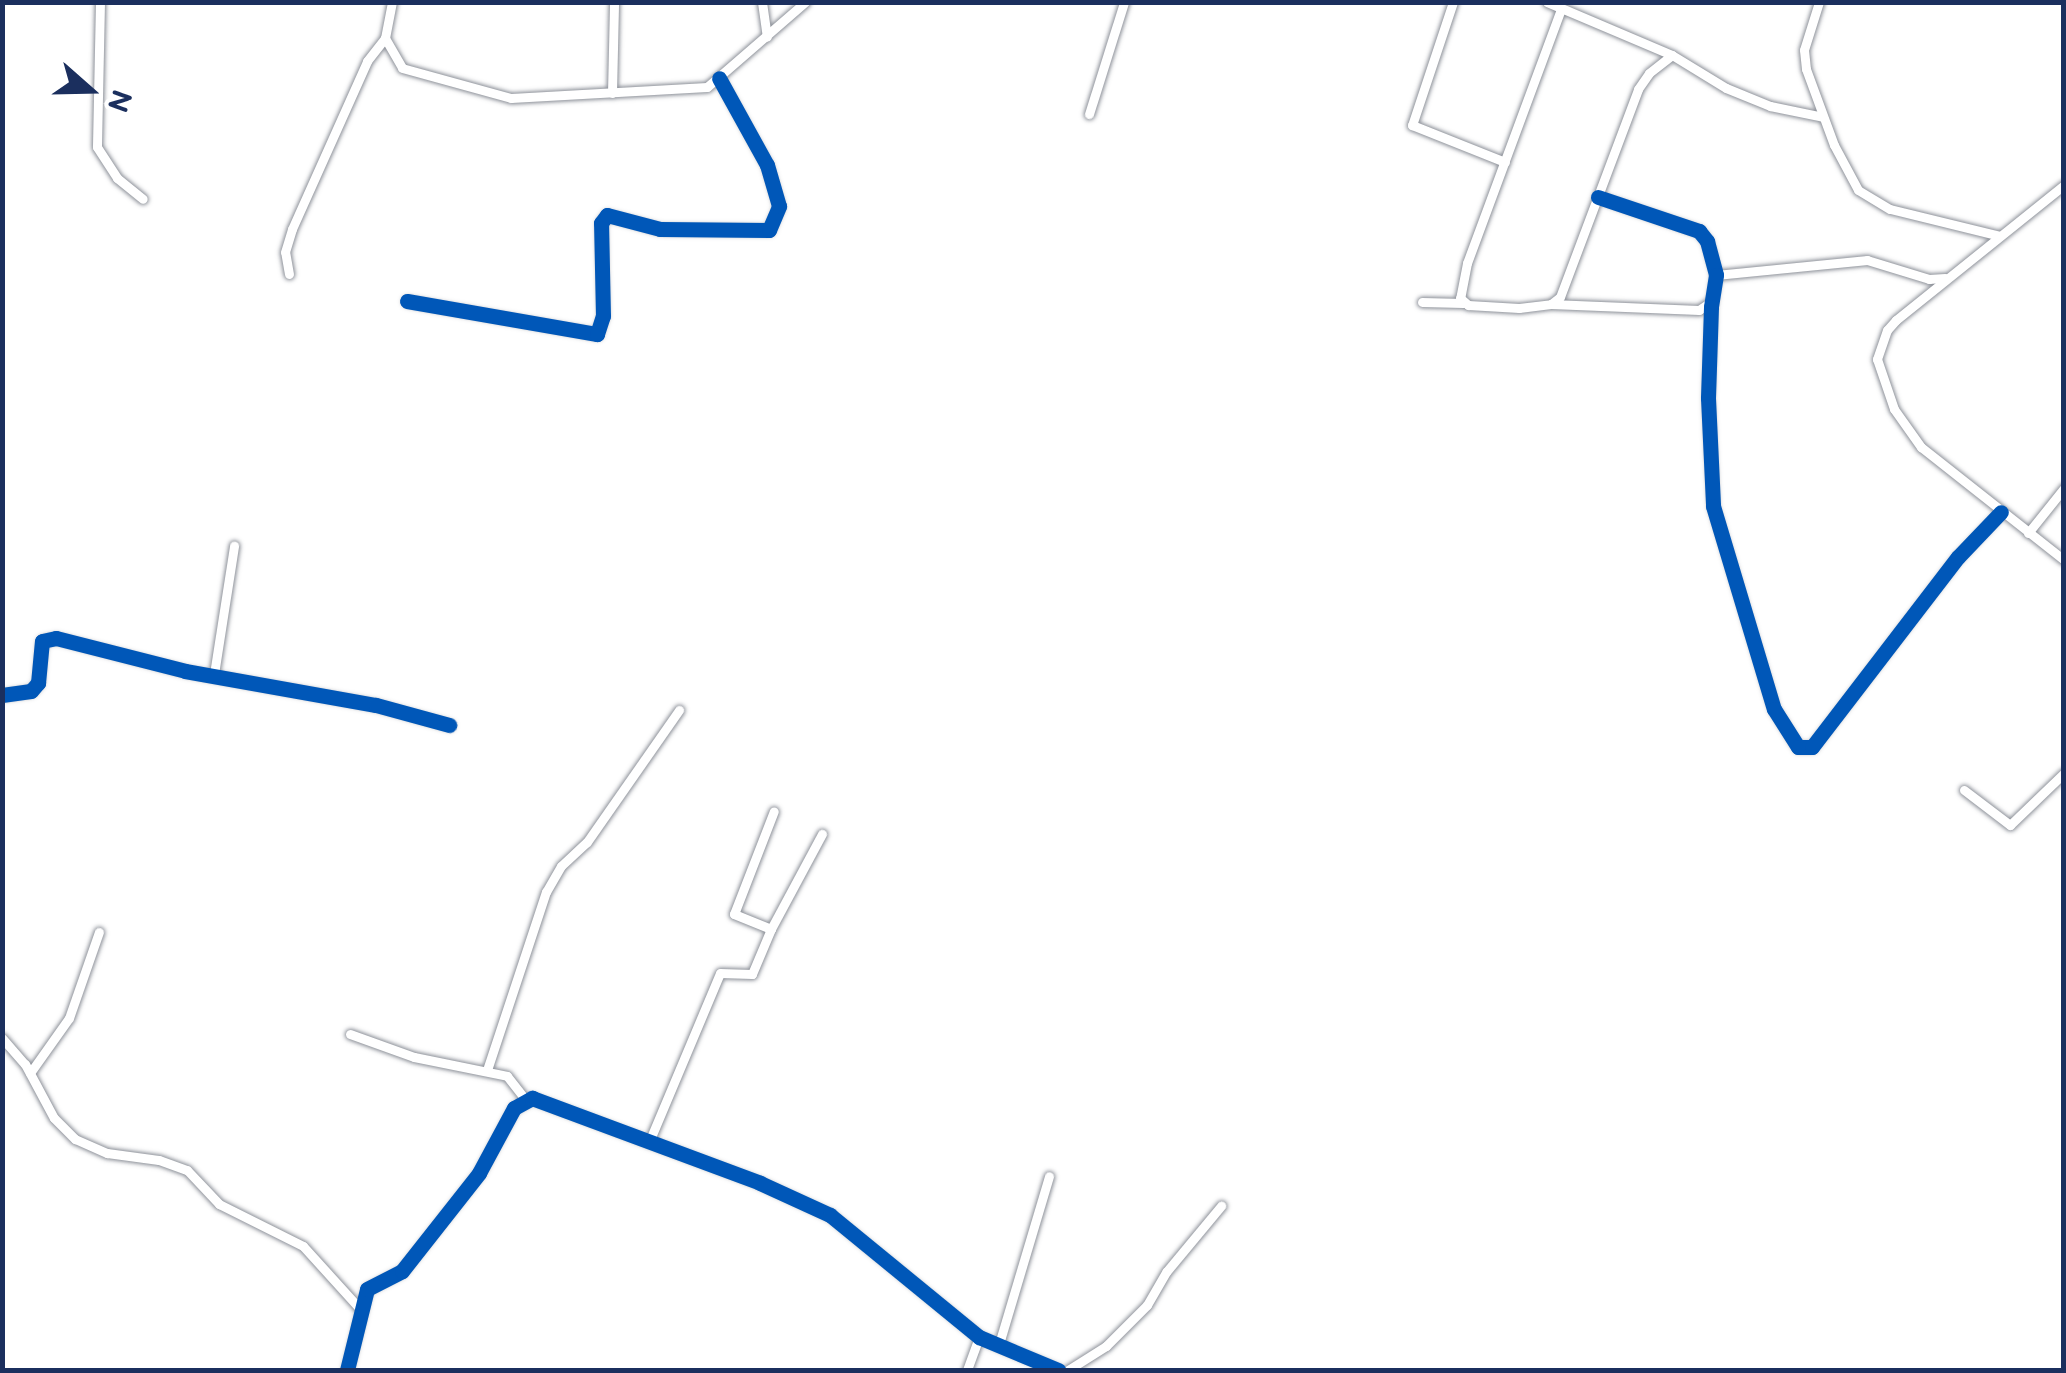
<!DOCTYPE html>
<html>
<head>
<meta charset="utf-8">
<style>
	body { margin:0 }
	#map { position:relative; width:2066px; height:1373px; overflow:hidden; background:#fff; font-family:"Balsamiq Sans",sans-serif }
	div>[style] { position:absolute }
	.roads { filter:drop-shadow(0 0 2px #8e929a) drop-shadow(0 0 2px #8e929a) }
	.street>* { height:9px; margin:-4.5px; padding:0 4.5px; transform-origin:4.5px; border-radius:4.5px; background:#fff }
	.cycleway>* { height:15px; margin:-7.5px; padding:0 7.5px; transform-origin:7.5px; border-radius:7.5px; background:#0057b8 }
	span { translate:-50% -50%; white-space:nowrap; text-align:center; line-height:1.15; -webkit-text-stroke:8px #fff; paint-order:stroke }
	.frame { position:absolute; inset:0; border:5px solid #1b2f5e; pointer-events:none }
	.north { position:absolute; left:40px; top:40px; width:100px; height:100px; -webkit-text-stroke:8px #fff; paint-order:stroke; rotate:110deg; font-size:28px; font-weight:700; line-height:40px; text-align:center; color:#1b2f5e }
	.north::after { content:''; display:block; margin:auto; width:35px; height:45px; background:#1b2f5e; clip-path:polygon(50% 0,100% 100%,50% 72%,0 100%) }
</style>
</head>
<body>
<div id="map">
	<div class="roads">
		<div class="street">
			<div style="left:100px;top:2px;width:145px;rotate:91.2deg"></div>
			<div style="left:97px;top:147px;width:37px;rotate:57deg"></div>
			<div style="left:117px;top:178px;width:33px;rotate:39deg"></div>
			<div style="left:392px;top:2px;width:37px;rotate:101deg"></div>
			<div style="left:385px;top:38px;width:34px;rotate:60deg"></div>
			<div style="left:402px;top:68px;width:113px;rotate:15.4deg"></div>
			<div style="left:511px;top:98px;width:196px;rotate:-3.2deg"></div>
			<div style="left:707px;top:87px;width:130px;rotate:-40.9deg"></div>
			<div style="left:762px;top:2px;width:35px;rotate:82deg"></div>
			<div style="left:1453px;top:2px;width:130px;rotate:108.4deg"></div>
			<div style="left:1412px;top:125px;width:100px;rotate:21.7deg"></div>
			<div style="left:1547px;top:2px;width:136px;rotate:23deg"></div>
			<div style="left:1672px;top:55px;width:63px;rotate:31.4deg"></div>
			<div style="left:1726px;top:88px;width:48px;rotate:22.2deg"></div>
			<div style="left:1770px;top:106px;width:54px;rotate:11.7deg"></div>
			<div style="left:1819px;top:2px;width:50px;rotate:107.4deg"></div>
			<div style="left:1804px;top:50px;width:19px;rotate:84deg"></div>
			<div style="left:1806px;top:69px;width:81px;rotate:69.8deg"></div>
			<div style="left:1834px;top:145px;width:51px;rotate:61.9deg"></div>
			<div style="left:1858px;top:190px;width:37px;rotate:31deg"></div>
			<div style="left:1890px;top:209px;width:113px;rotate:13.8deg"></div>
			<div style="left:1561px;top:9px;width:271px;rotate:110.3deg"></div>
			<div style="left:1467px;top:263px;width:36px;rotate:101deg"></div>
			<div style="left:1460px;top:298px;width:11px;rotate:41deg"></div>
			<div style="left:1468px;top:305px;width:51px;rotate:3.4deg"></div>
			<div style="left:1519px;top:308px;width:32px;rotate:-7deg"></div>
			<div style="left:1551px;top:304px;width:148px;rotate:2.3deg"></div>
			<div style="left:1699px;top:310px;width:16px;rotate:-35deg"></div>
			<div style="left:612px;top:93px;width:91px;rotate:-88.7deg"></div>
			<div style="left:1089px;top:114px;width:117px;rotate:-72.6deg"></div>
			<div style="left:2064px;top:185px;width:216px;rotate:141.2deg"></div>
			<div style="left:1896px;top:320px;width:13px;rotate:132deg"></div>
			<div style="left:1887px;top:330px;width:31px;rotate:109deg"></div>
			<div style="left:1877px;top:359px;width:53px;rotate:71.2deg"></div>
			<div style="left:1894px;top:409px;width:47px;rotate:54.6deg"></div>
			<div style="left:1921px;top:447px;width:182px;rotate:38.3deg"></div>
			<div style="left:1598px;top:197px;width:107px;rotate:18.6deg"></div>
			<div style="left:1699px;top:231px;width:13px;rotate:51deg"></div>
			<div style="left:1707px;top:241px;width:35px;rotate:75deg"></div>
			<div style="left:1716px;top:275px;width:32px;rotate:99deg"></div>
			<div style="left:1711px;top:307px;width:91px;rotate:91.9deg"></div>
			<div style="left:1708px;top:398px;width:108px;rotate:87.3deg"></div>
			<div style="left:1713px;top:506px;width:212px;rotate:73.3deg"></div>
			<div style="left:1774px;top:709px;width:45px;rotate:57.7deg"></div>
			<div style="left:1798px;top:747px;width:14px"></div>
			<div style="left:1812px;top:747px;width:240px;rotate:-52.5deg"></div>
			<div style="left:1958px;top:557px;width:62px;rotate:-46.3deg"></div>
			<div style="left:289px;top:274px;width:22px;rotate:-100deg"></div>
			<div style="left:285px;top:252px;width:24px;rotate:-73deg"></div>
			<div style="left:292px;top:229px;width:184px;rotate:-65.9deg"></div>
			<div style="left:367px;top:61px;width:29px;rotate:-52deg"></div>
			<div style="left:1716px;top:275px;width:152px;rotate:-5.7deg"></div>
			<div style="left:1867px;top:260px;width:65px;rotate:17deg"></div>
			<div style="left:1929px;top:279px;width:16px;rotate:-4deg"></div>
			<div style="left:407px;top:301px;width:193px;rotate:9.9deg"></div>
			<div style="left:597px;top:334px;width:19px;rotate:-72deg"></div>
			<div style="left:603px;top:316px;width:93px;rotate:-91.2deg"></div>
			<div style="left:601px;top:223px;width:10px;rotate:-53deg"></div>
			<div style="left:607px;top:215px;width:55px;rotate:14.8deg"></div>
			<div style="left:660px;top:229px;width:109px;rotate:0.5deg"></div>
			<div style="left:769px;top:230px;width:26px;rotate:-67deg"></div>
			<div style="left:779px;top:206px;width:43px;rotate:-106.3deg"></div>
			<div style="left:767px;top:165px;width:99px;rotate:-118.9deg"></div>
			<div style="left:1422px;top:302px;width:41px;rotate:1.4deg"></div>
			<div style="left:1551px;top:304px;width:11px;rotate:-38deg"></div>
			<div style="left:1560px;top:297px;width:222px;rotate:-69.4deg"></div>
			<div style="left:1638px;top:89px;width:19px;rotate:-55deg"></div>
			<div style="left:1649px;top:73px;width:29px;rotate:-38deg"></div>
			<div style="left:2028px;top:533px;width:58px;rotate:-51.3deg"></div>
			<div style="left:214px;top:674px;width:130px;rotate:-81.1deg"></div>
			<div style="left:2px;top:695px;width:29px;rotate:-8deg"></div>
			<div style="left:31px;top:691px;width:11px;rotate:-49deg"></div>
			<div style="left:38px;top:683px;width:42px;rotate:-84.6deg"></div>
			<div style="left:42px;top:641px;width:14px;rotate:-12deg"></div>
			<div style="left:56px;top:638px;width:133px;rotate:14.3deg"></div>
			<div style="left:185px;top:671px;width:194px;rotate:10.1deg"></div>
			<div style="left:376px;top:705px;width:76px;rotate:15.3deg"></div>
			<div style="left:1964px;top:790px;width:58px;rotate:37.3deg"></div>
			<div style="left:2010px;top:825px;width:75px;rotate:-43.9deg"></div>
			<div style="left:771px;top:929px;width:108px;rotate:-61.8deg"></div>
			<div style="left:350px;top:1034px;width:68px;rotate:19.8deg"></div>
			<div style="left:414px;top:1057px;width:95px;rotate:11.5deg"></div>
			<div style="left:507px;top:1076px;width:29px;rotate:52deg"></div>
			<div style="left:2px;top:1038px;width:35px;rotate:49deg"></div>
			<div style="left:25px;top:1064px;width:61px;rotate:61.8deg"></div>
			<div style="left:54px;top:1118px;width:30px;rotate:45deg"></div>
			<div style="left:75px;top:1139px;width:35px;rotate:24deg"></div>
			<div style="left:107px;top:1153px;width:52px;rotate:7.7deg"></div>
			<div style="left:159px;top:1160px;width:30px;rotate:20deg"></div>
			<div style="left:187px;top:1170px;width:47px;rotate:46.7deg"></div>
			<div style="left:219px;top:1204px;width:94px;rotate:26.6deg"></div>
			<div style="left:303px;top:1246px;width:86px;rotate:47.8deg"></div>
			<div style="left:487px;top:1070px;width:188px;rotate:-71.7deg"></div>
			<div style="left:546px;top:892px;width:30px;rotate:-60deg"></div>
			<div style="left:561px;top:866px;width:35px;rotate:-43deg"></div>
			<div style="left:587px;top:842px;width:161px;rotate:-55.1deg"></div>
			<div style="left:30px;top:1073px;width:67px;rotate:-54.7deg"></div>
			<div style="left:69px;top:1018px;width:91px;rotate:-70.8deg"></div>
			<div style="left:649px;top:1142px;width:183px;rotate:-67.2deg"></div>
			<div style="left:720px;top:973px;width:32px;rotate:2deg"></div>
			<div style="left:752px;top:974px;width:49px;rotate:-67.1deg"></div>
			<div style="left:771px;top:929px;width:40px;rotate:-158deg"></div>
			<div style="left:734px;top:914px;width:110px;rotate:-68.8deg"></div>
			<div style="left:999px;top:1344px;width:175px;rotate:-73.4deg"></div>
			<div style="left:347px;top:1370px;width:83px;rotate:-76.1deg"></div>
			<div style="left:367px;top:1289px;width:39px;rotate:-27deg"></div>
			<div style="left:402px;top:1271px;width:125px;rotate:-51.8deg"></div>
			<div style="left:479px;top:1173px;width:74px;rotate:-61.7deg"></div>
			<div style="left:514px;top:1108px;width:21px;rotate:-29deg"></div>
			<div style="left:532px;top:1098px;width:243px;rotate:20.4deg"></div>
			<div style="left:760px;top:1183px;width:77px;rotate:24.6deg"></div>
			<div style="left:830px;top:1215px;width:193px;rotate:39.3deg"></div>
			<div style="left:979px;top:1337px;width:86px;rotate:22.7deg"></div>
			<div style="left:967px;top:1370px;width:35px;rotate:-70deg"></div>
			<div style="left:1068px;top:1370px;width:45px;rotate:-32.3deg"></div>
			<div style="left:1106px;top:1346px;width:58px;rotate:-45deg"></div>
			<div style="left:1147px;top:1305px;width:39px;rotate:-60deg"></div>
			<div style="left:1167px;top:1271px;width:85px;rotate:-50.3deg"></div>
		</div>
	</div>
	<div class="cycleway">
		<div style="left:1598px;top:197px;width:107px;rotate:18.6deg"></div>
		<div style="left:1699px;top:231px;width:13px;rotate:51deg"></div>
		<div style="left:1707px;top:241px;width:35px;rotate:75deg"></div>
		<div style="left:1716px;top:275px;width:32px;rotate:99deg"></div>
		<div style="left:1711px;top:307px;width:91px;rotate:91.9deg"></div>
		<div style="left:1708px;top:398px;width:108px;rotate:87.3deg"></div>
		<div style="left:1713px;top:506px;width:212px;rotate:73.3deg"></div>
		<div style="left:1774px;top:709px;width:45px;rotate:57.7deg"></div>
		<div style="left:1798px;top:747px;width:14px"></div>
		<div style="left:1812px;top:747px;width:240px;rotate:-52.5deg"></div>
		<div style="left:1958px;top:557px;width:62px;rotate:-46.3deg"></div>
		<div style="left:407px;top:301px;width:193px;rotate:9.9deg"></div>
		<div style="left:597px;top:334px;width:19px;rotate:-72deg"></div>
		<div style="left:603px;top:316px;width:93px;rotate:-91.2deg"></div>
		<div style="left:601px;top:223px;width:10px;rotate:-53deg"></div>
		<div style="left:607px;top:215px;width:55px;rotate:14.8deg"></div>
		<div style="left:660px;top:229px;width:109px;rotate:0.5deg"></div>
		<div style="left:769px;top:230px;width:26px;rotate:-67deg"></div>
		<div style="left:779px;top:206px;width:43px;rotate:-106.3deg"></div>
		<div style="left:767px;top:165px;width:99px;rotate:-118.9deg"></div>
		<div style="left:2px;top:695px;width:29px;rotate:-8deg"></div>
		<div style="left:31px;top:691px;width:11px;rotate:-49deg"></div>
		<div style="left:38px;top:683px;width:42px;rotate:-84.6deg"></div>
		<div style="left:42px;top:641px;width:14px;rotate:-12deg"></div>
		<div style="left:56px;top:638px;width:133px;rotate:14.3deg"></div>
		<div style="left:185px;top:671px;width:194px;rotate:10.1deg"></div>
		<div style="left:376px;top:705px;width:76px;rotate:15.3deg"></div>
		<div style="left:347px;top:1370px;width:83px;rotate:-76.1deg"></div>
		<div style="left:367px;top:1289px;width:39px;rotate:-27deg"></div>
		<div style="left:402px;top:1271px;width:125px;rotate:-51.8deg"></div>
		<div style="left:479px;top:1173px;width:74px;rotate:-61.7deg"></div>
		<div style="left:514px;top:1108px;width:21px;rotate:-29deg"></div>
		<div style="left:532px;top:1098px;width:243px;rotate:20.4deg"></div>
		<div style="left:760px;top:1183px;width:77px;rotate:24.6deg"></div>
		<div style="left:830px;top:1215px;width:193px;rotate:39.3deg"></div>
		<div style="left:979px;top:1337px;width:86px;rotate:22.7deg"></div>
	</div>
	<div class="frame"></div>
	<div class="north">N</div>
</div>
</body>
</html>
